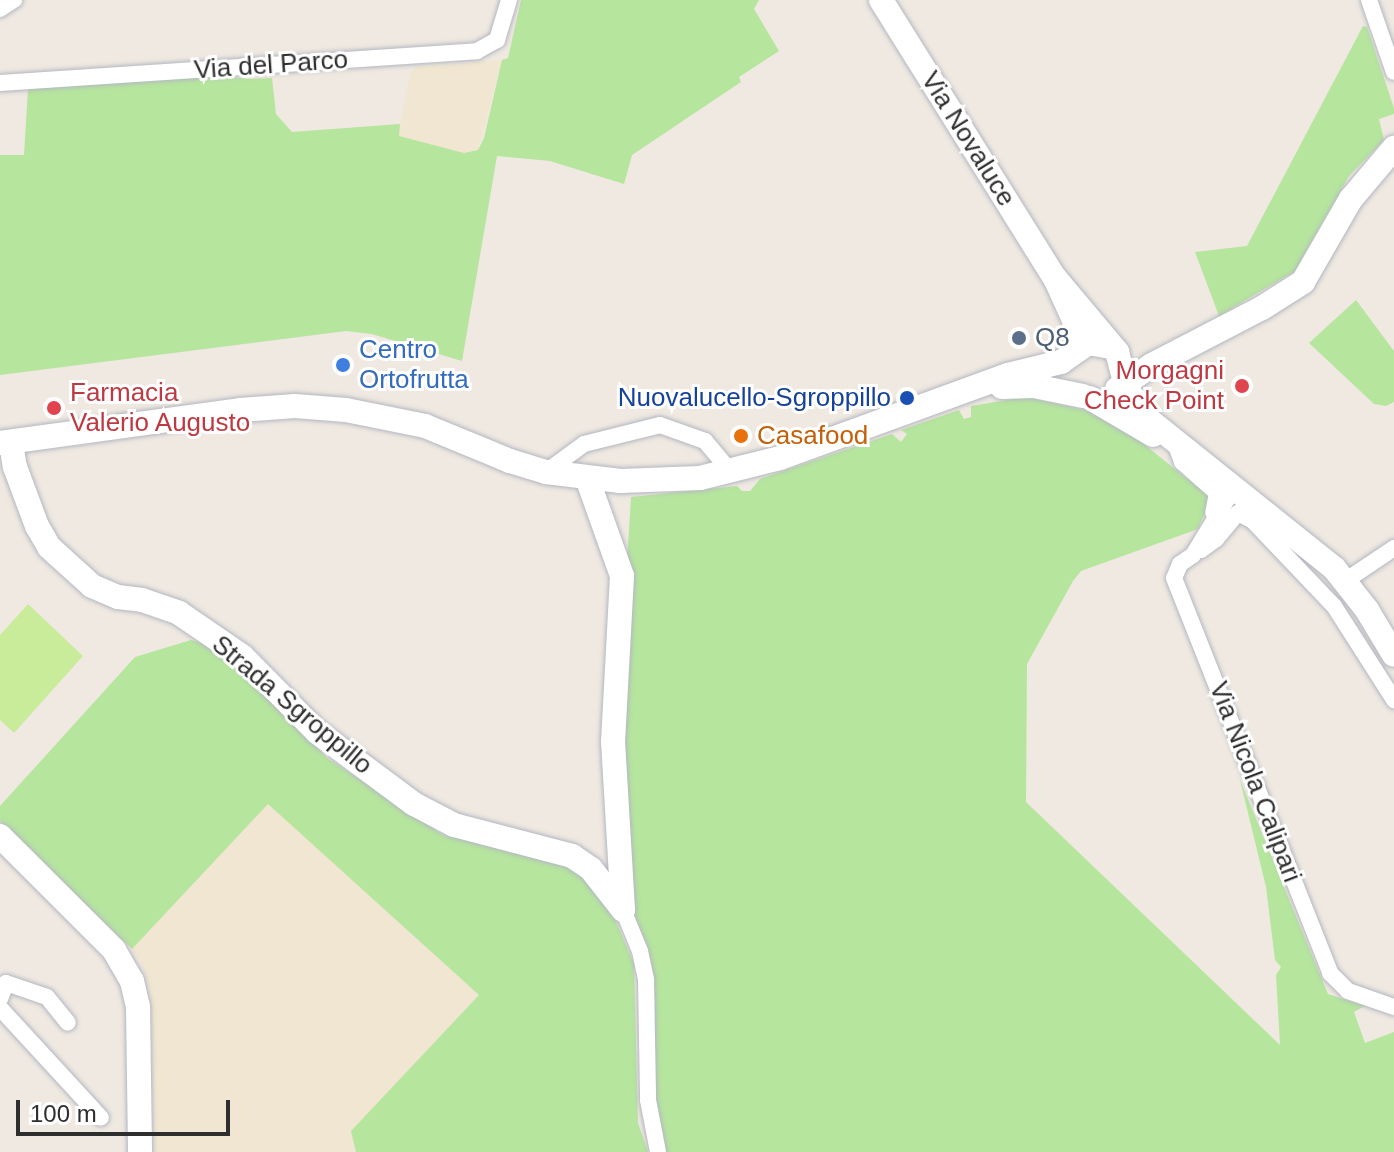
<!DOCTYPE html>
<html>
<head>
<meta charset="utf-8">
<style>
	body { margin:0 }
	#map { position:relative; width:1394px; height:1152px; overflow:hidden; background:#efe9e1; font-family:Helvetica,sans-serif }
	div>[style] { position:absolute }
	.education>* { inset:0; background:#f0e6d1 }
	.green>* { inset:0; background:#b6e59e }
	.pitch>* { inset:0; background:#c9ec9a }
	.roads { filter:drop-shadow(0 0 2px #b4b7c1) drop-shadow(0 0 2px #b4b7c1) }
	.street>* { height:16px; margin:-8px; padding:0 8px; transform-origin:8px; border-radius:8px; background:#fff }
	.secondary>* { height:24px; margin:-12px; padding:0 12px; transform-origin:12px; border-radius:12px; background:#fff }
	.dots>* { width:22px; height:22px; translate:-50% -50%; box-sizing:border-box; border:4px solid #fff; border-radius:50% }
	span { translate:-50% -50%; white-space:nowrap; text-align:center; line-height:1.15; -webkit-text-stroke:6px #fff; paint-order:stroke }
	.street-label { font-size:26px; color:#2e2e2e }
	.service-label { font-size:26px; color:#4e5e75 }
	.left { translate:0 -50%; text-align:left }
	.shop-label { font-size:26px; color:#366cbe }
	.health-label { font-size:26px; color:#be3a42 }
	.right { translate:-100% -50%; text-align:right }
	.transit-label { font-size:26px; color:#164399 }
	.food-label { font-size:26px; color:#c56008 }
	.scale { position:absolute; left:16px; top:1100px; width:214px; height:36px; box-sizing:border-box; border:4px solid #2e2e2e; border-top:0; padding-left:10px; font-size:24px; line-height:28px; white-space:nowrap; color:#2e2e2e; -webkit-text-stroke:6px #fff; paint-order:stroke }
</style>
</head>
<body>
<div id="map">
	<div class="education">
		<div style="clip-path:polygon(502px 60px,478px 150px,464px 153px,398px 136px,410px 74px,416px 67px)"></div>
		<div style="clip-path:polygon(268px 803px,479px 995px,352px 1131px,356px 1152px,155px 1152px,151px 1000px,142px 964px,132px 949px)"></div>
	</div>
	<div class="green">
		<div style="clip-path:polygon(521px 0,759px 0,754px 9px,779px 51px,739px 77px,741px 82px,632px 155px,624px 184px,550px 161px,497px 156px,462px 361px,372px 334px,346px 331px,0 375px,0 155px,24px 155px,28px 89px,216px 75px,248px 79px,272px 78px,276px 114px,292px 132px,400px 124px,399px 136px,464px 153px,478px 150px,484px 138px,502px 60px,508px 58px)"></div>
		<div style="clip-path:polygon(1363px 26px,1367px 27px,1394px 108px,1394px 114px,1379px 119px,1384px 140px,1349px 176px,1295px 271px,1219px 316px,1195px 252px,1247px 246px)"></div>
		<div style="clip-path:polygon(1356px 300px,1394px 351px,1394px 402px,1386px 406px,1374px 404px,1309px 343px)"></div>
		<div style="clip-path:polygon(1026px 397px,1094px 412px,1130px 433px,1211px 498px,1198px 529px,1081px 571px,1073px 581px,1027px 664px,1026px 802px,1280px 1045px,1276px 975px,1281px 967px,1275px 960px,1266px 887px,1240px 780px,1328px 994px,1365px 1006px,1354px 1012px,1365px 1043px,1394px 1032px,1394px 1152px,666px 1152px,654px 1091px,655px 1001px,647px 949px,631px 905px,618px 707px,631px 497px,737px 486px,742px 491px,750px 491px,760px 479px,892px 434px,901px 442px,907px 434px,901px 430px,959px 410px,964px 419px,971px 417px,971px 406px)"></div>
		<div style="clip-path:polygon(191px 640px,201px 643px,247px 676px,327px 758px,443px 835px,576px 866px,607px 900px,634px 964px,638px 1123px,648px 1152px,356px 1152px,351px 1131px,479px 995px,268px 804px,132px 949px,0 821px,0 806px,135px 657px)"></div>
	</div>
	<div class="pitch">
		<div style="clip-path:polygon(28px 604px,83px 656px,14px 733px,0 720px,0 635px)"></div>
	</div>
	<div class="roads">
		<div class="street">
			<div style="left:1369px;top:0;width:76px;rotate:70.9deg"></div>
			<div style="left:0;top:9px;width:17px;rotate:-33deg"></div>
			<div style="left:0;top:83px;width:478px;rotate:-3.8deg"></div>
			<div style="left:477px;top:51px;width:23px;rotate:-29deg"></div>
			<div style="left:497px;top:40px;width:42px;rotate:-73.3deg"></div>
			<div style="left:1178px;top:451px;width:12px;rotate:70deg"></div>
			<div style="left:1182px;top:462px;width:47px;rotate:41.5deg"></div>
			<div style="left:1217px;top:493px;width:20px;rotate:101deg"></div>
			<div style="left:546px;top:472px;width:47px;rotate:-36.4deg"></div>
			<div style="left:584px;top:444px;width:78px;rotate:-14deg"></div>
			<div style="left:660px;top:425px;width:48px;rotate:19.6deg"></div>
			<div style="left:705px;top:441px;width:38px;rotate:50deg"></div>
			<div style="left:1234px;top:488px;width:79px;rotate:121.5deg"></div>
			<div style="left:1193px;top:555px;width:16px;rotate:145deg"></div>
			<div style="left:1180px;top:564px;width:15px;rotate:113deg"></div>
			<div style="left:1174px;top:578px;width:425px;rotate:68.4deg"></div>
			<div style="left:1330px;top:973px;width:25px;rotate:45deg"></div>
			<div style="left:1348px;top:991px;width:49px;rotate:19.2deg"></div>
			<div style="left:1201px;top:550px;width:19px;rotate:-36deg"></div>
			<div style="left:1216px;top:539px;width:34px;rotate:-50deg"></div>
			<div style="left:1238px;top:513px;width:16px;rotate:27deg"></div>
			<div style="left:1252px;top:520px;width:119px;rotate:46.4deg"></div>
			<div style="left:1334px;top:606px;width:112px;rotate:57.4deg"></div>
			<div style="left:1345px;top:581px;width:59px;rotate:-34deg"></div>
			<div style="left:623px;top:910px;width:44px;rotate:67.5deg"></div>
			<div style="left:640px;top:951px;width:30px;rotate:78deg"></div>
			<div style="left:646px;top:980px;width:120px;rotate:89deg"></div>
			<div style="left:648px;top:1100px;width:53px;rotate:79.1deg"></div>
			<div style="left:0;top:999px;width:17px;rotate:-69deg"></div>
			<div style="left:6px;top:983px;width:43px;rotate:18.9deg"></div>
			<div style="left:47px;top:997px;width:33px;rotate:51deg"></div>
			<div style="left:0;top:1008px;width:149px;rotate:47.4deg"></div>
		</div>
		<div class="secondary">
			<div style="left:881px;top:0;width:328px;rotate:58deg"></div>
			<div style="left:1055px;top:278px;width:46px;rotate:65.7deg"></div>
			<div style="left:1074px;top:320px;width:12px;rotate:76deg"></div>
			<div style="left:1077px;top:332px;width:19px;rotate:96deg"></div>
			<div style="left:1055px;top:278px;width:97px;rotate:50deg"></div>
			<div style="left:1117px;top:352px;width:38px;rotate:75deg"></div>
			<div style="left:1127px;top:389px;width:38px;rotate:55deg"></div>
			<div style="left:1149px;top:420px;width:237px;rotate:38.7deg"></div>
			<div style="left:1334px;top:568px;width:53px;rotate:51.8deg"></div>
			<div style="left:1367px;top:610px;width:52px;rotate:59deg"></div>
			<div style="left:1002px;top:387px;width:32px;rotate:-2deg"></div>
			<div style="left:1034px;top:386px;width:50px;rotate:11.5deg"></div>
			<div style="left:1117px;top:389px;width:42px;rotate:-34.4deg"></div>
			<div style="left:1152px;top:365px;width:124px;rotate:-27.4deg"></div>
			<div style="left:1262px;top:308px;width:49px;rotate:-32.4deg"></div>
			<div style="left:1303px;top:282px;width:96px;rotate:-60deg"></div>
			<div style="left:1351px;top:199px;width:67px;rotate:-49.9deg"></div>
			<div style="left:1090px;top:398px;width:73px;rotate:30.4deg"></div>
			<div style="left:0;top:443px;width:242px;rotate:-7.8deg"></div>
			<div style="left:240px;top:410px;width:55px;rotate:-4.2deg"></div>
			<div style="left:295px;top:406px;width:51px;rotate:4.5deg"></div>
			<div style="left:346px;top:410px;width:81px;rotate:11.4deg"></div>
			<div style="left:425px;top:426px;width:92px;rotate:22.4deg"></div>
			<div style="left:510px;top:461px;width:38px;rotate:17deg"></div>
			<div style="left:546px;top:472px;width:75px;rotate:6.9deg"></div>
			<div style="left:620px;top:481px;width:80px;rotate:-2.1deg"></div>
			<div style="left:700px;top:478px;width:82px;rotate:-14deg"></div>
			<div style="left:780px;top:458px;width:243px;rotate:-20deg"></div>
			<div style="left:1008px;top:375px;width:55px;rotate:-13.8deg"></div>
			<div style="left:1061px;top:362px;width:33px;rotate:-35deg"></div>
			<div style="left:1088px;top:343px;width:23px;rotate:10deg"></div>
			<div style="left:11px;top:443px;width:24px;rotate:81deg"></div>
			<div style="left:15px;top:467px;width:63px;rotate:69.6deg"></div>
			<div style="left:37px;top:526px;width:24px;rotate:60deg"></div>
			<div style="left:49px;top:547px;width:58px;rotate:42.2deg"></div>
			<div style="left:92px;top:586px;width:28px;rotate:23deg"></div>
			<div style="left:118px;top:597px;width:24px;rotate:7deg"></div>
			<div style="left:142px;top:600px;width:39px;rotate:19deg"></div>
			<div style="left:179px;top:613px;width:76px;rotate:34.3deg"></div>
			<div style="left:242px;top:656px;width:107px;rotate:45.4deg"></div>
			<div style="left:317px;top:732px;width:121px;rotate:36.6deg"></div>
			<div style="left:414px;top:804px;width:45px;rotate:27.7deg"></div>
			<div style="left:454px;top:825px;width:122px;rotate:14.7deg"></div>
			<div style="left:572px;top:856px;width:23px;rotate:34deg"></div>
			<div style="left:591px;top:869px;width:52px;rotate:52deg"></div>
			<div style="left:587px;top:478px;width:104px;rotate:70.3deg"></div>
			<div style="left:622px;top:576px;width:165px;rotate:93.1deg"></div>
			<div style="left:613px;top:741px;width:169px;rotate:86.6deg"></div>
			<div style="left:0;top:836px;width:161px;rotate:45deg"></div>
			<div style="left:114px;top:950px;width:36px;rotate:60deg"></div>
			<div style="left:132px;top:981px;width:26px;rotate:77deg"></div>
			<div style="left:138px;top:1006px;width:146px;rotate:89.2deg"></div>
		</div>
	</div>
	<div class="dots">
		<div style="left:1019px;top:338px;background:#5c6f8a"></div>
		<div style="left:343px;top:365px;background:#3f7fe0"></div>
		<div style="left:1242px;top:386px;background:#e0444e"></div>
		<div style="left:907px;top:398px;background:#1a4fb4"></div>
		<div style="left:54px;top:408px;background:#e0444e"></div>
		<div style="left:741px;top:436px;background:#e8710a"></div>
	</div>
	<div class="street-label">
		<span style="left:271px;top:65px;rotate:-4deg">Via del Parco</span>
		<span style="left:968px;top:139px;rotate:58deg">Via Novaluce</span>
		<span style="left:292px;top:705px;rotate:40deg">Strada Sgroppillo</span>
		<span style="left:1255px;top:782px;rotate:69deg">Via Nicola Calipari</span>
	</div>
	<div class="service-label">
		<span class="left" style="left:1035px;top:338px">Q8</span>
	</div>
	<div class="shop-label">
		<span class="left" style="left:359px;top:365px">Centro<br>Ortofrutta</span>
	</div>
	<div class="health-label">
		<span class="right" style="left:1224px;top:386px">Morgagni<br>Check Point</span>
		<span class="left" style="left:70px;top:408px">Farmacia<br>Valerio Augusto</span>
	</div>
	<div class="transit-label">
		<span class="right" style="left:891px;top:398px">Nuovalucello-Sgroppillo</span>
	</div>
	<div class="food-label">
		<span class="left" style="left:757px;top:436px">Casafood</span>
	</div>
	<div class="scale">100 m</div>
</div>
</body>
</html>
